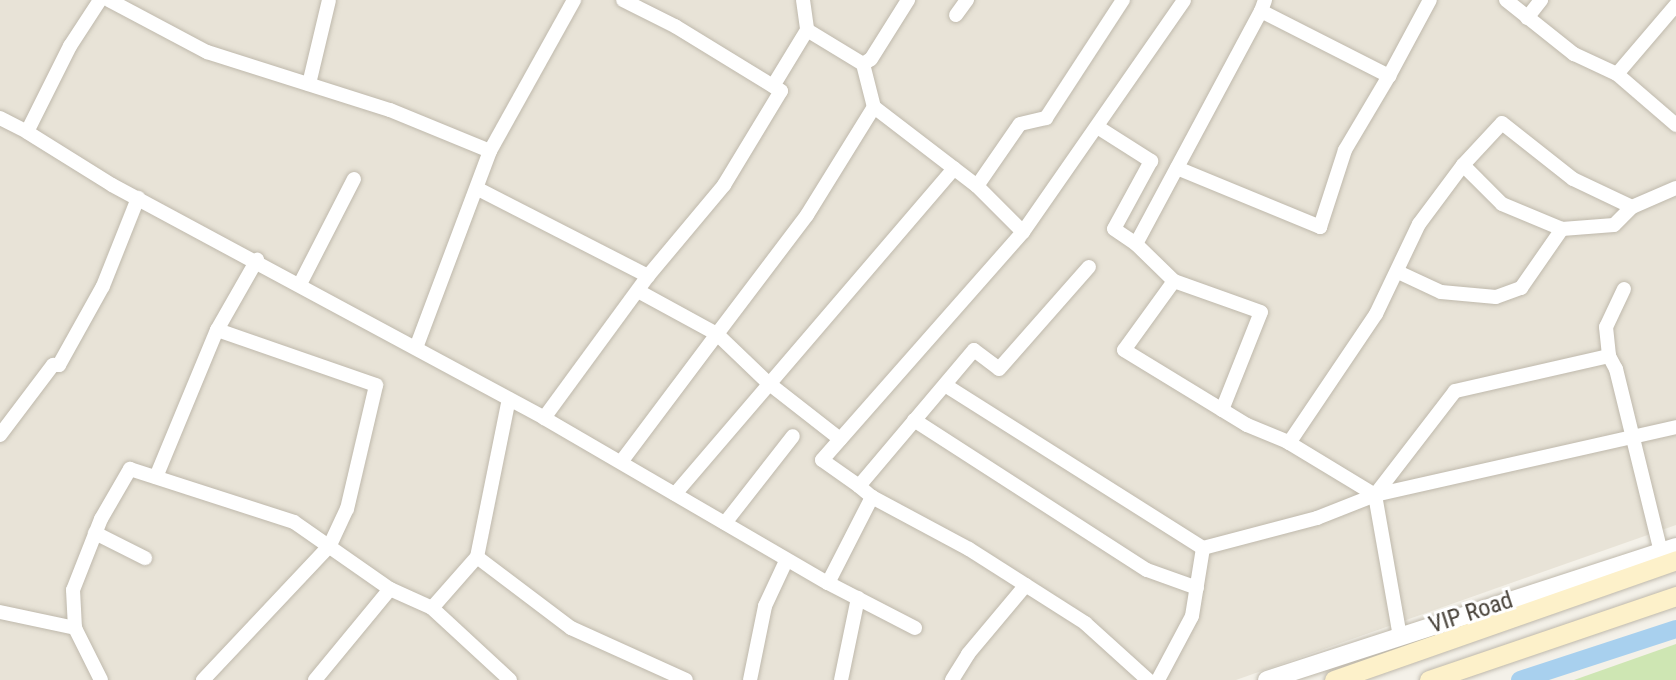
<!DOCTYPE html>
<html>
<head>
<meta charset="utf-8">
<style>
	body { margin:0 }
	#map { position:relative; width:1676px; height:680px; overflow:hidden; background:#f4f1e9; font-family:"Roboto Condensed",sans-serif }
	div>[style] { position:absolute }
	.residential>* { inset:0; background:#e8e3d7 }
	.green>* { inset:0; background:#cee6b3 }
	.canal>* { height:18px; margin:-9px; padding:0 9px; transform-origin:9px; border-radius:9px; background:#a8d0ee }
	.roads { filter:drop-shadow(0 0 2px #bfb9ac) drop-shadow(0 0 2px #bfb9ac) }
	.minor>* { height:14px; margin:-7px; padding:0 7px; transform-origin:7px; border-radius:7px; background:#fff }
	.tertiary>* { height:18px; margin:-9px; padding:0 9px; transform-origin:9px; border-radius:9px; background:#fff }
	.secondary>* { height:19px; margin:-9.5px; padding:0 9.5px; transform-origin:9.5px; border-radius:9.5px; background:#fdf1ca }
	span { translate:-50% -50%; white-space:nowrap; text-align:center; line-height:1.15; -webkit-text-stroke:6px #fff; paint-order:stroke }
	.street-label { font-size:24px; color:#474138 }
</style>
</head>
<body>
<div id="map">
	<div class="residential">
		<div style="clip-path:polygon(0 0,1676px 0,1676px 525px,1236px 680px,0 680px)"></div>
	</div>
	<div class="green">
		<div style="clip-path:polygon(1676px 644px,1676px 680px,1574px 680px)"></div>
	</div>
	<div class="canal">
		<div style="left:1520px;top:680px;width:164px;rotate:-18.1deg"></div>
	</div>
	<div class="roads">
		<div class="minor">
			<div style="left:100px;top:0;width:55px;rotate:123.1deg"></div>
			<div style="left:70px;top:46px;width:96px;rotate:116.6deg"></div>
			<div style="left:27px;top:132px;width:100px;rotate:31.9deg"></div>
			<div style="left:112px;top:185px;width:491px;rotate:28.3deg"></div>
			<div style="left:544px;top:418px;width:328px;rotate:30.2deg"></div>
			<div style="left:828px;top:583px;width:97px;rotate:-62.9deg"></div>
			<div style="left:872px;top:497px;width:110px;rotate:28.2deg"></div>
			<div style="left:969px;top:549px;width:138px;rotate:32.5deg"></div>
			<div style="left:1085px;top:623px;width:85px;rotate:42.1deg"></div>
			<div style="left:109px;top:0;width:111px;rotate:28deg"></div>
			<div style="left:207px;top:52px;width:192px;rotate:17.6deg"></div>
			<div style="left:390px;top:110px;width:108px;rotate:22.3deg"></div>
			<div style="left:490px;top:151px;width:210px;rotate:110.6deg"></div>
			<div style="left:803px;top:0;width:30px;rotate:82deg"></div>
			<div style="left:1265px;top:0;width:12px;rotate:110deg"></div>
			<div style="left:1261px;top:11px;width:144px;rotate:26.9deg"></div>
			<div style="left:1389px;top:76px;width:86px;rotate:-61.7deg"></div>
			<div style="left:1506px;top:0;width:87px;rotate:38.5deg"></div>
			<div style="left:1574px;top:54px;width:47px;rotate:24.9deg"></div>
			<div style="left:1617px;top:74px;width:91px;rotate:-49.5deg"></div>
			<div style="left:956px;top:15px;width:19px;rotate:-54deg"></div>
			<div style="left:1527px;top:18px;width:23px;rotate:-52deg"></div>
			<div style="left:863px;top:64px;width:44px;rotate:75.7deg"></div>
			<div style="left:1617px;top:74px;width:78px;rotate:40.8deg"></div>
			<div style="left:309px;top:84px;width:86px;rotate:-76.6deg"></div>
			<div style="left:773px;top:86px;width:66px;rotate:-58.7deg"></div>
			<div style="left:807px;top:30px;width:66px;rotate:31.3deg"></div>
			<div style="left:863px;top:64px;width:9px;rotate:-32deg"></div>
			<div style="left:871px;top:59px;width:70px;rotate:-57.9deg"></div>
			<div style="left:0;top:118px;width:30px;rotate:27deg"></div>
			<div style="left:1099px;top:128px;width:62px;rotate:32.4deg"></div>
			<div style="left:1151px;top:161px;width:77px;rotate:118.6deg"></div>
			<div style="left:1114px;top:229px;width:27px;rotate:34deg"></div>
			<div style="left:490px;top:151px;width:173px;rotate:-60.9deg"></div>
			<div style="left:1463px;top:165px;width:55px;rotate:45deg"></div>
			<div style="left:1502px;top:204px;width:65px;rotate:22.6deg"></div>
			<div style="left:1562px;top:229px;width:52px;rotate:-4.4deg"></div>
			<div style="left:1614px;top:225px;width:25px;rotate:-45deg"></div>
			<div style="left:1632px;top:207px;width:48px;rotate:-23.4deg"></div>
			<div style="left:1177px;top:168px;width:155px;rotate:22.4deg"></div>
			<div style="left:1320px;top:227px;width:81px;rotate:-72deg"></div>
			<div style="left:1345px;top:150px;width:86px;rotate:-59.3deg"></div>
			<div style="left:977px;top:186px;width:65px;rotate:45deg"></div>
			<div style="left:1023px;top:232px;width:282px;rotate:-55.2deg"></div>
			<div style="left:478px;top:189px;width:191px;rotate:27.1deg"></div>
			<div style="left:1398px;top:272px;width:47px;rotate:24.9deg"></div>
			<div style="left:1441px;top:292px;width:55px;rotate:5.2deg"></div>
			<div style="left:1496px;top:297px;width:27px;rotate:-20deg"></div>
			<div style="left:1521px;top:288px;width:72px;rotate:-55.2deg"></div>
			<div style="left:1174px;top:281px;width:85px;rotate:125.9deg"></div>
			<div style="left:1124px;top:350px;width:144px;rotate:31.4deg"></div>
			<div style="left:1247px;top:425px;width:42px;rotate:22.3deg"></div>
			<div style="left:1286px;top:441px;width:104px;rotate:31.2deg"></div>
			<div style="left:1375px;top:495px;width:144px;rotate:80deg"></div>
			<div style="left:300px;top:284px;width:118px;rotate:-62.8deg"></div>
			<div style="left:1624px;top:289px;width:42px;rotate:115.3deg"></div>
			<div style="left:1606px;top:327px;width:29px;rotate:84deg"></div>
			<div style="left:1609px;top:356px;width:15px;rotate:62deg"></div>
			<div style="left:1616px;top:369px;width:188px;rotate:76.2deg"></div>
			<div style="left:638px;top:291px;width:90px;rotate:28.6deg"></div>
			<div style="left:717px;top:334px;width:149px;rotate:-52.9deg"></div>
			<div style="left:807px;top:215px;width:127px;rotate:-58.2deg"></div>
			<div style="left:874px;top:107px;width:130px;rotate:37.5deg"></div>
			<div style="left:977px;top:186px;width:75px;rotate:-55.3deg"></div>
			<div style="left:1020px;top:124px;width:27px;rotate:-13deg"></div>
			<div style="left:1046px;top:118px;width:141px;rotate:-56.9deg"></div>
			<div style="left:945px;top:385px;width:305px;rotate:32.3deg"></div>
			<div style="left:1203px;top:548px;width:118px;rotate:-14.7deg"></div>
			<div style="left:1317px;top:518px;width:62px;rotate:-21.6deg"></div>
			<div style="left:1375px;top:495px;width:309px;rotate:-12.7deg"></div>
			<div style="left:1222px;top:410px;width:105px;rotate:-68.3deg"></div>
			<div style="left:1261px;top:312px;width:92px;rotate:-160.4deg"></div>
			<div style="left:1174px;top:281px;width:53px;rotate:-135.8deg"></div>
			<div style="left:1136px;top:244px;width:264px;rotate:-61.8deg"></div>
			<div style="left:544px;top:418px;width:176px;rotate:-53.8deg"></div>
			<div style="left:648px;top:276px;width:119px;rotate:-50.1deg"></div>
			<div style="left:724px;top:185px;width:110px;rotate:-58.8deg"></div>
			<div style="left:781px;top:91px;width:124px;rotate:-148.5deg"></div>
			<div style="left:675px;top:26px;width:58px;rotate:-153.4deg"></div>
			<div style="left:914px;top:420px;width:277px;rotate:32.8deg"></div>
			<div style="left:1147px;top:570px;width:53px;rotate:19.8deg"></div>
			<div style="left:0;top:435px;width:88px;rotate:-52.9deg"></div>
			<div style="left:53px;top:365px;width:6px"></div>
			<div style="left:59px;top:365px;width:90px;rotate:-60.9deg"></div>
			<div style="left:103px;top:286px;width:95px;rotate:-68.3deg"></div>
			<div style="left:1289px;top:443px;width:156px;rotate:-56deg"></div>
			<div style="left:1376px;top:314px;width:100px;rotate:-64.5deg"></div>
			<div style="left:1419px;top:224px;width:74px;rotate:-53.3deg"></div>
			<div style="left:1463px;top:165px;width:57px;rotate:-47.1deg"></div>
			<div style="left:1502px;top:123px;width:90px;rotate:38.3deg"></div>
			<div style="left:1573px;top:179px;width:65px;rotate:25.4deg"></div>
			<div style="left:621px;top:462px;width:160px;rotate:-53.1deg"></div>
			<div style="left:717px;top:334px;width:69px;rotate:43.8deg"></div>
			<div style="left:767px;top:382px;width:93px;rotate:38deg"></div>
			<div style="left:156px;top:477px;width:159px;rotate:-67.5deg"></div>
			<div style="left:217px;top:330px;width:81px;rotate:-60.3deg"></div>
			<div style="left:859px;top:486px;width:45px;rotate:-144.9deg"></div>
			<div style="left:822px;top:460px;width:304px;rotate:-48.6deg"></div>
			<div style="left:675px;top:494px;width:429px;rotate:-49.4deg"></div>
			<div style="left:1375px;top:495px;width:131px;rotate:-52.4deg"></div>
			<div style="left:1455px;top:391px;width:158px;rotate:-12.8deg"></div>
			<div style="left:872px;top:497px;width:17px;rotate:-140deg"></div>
			<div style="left:859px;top:486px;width:178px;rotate:-49.8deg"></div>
			<div style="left:974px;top:350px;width:31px;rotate:37deg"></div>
			<div style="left:999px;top:369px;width:136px;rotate:-48.6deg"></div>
			<div style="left:725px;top:523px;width:110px;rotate:-52deg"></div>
			<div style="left:95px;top:533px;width:56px;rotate:26.6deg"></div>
			<div style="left:477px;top:557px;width:161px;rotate:-78.6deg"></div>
			<div style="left:828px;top:583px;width:98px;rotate:27.3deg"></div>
			<div style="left:390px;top:589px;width:46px;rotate:24.3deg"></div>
			<div style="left:432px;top:608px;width:106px;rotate:42.7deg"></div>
			<div style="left:432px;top:608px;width:68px;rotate:-48.6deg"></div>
			<div style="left:477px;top:557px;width:118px;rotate:37.1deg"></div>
			<div style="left:571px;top:628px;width:126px;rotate:24.3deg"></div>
			<div style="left:0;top:612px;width:77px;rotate:12deg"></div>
			<div style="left:101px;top:680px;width:58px;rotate:-116.6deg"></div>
			<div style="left:75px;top:628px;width:38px;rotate:-93deg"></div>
			<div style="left:73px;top:590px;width:76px;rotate:-68.5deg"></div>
			<div style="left:101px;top:519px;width:58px;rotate:-59.9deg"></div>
			<div style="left:130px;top:469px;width:172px;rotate:17.9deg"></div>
			<div style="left:294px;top:522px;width:117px;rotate:34.9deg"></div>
			<div style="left:390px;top:589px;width:118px;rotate:129.5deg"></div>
			<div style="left:203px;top:680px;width:185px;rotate:-46.7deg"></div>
			<div style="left:330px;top:545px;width:40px;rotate:-65deg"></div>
			<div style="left:347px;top:509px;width:127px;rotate:-76.8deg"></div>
			<div style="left:376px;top:385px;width:168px;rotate:-160.9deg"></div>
			<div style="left:750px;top:680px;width:76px;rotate:-78.5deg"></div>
			<div style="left:765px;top:606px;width:50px;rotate:-65deg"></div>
			<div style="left:841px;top:680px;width:84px;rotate:-78.3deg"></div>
			<div style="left:952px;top:680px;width:31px;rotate:-58deg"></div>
			<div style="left:968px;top:654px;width:90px;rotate:-50deg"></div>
			<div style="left:1158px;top:680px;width:72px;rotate:-62deg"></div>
			<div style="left:1192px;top:616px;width:69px;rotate:-80.8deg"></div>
		</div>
		<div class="tertiary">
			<div style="left:1267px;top:680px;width:430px;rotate:-18deg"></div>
		</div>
		<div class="secondary">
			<div style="left:1334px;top:680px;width:362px;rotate:-19.3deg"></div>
			<div style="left:1429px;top:680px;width:261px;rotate:-18.8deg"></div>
		</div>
	</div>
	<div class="street-label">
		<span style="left:1471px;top:613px;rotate:-18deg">VIP Road</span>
	</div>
</div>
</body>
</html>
